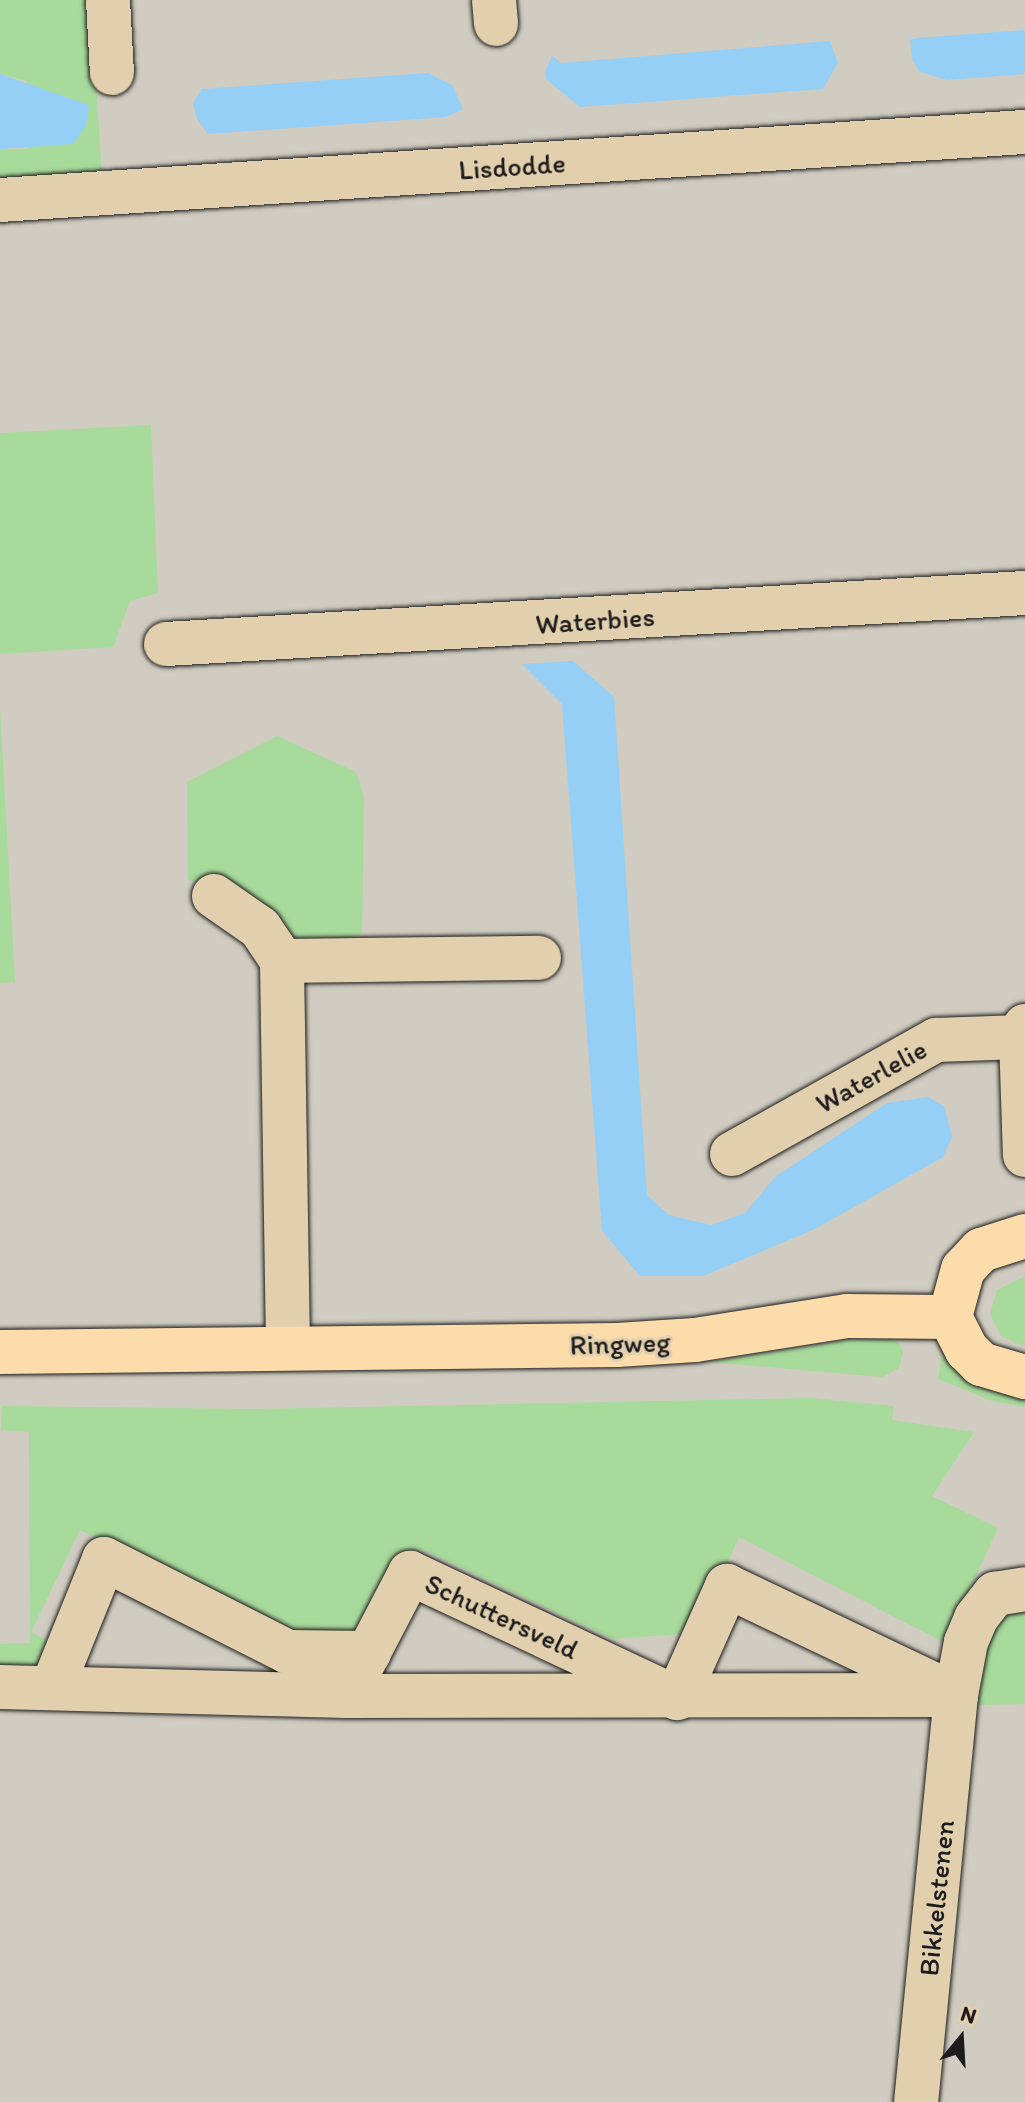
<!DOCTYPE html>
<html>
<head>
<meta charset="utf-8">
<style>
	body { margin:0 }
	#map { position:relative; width:1025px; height:2102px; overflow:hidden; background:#d0ccc1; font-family:Itim,sans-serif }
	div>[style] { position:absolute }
	.green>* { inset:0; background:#a8da9c }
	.water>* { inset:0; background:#95cff5 }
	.roads { filter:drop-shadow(0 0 2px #1c1c1c) drop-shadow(0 0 2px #1c1c1c) }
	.minor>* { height:44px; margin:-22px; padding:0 22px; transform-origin:22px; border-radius:22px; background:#e1cfad }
	.major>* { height:44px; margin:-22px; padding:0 22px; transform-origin:22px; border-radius:22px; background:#fddcac }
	span { translate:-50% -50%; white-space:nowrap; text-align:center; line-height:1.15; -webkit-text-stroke:6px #e1cfad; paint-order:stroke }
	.street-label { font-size:28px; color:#1c1c1c }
	.north { position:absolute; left:921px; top:1998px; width:80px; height:80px; -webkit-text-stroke:6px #e1cfad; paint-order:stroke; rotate:18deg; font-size:22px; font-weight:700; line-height:32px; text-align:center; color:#1c1c1c }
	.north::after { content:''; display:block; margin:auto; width:28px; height:36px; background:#1c1c1c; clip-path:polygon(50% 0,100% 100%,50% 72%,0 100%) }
</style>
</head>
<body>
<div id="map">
	<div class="green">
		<div style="clip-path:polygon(0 0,91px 0,102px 179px,0 186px,0 149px,28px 149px,26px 81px,0 74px)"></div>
		<div style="clip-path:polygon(151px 425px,158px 593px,130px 601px,113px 647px,0 654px,0 433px)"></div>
		<div style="clip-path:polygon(0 707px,15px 982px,0 983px)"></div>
		<div style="clip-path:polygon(277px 736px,356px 772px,364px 796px,362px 933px,339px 946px,286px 938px,235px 891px,188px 880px,187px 782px)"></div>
		<div style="clip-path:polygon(1025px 1276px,1025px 1346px,1023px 1346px,1001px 1336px,990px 1314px,997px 1290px)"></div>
		<div style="clip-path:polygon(884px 1334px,900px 1344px,903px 1352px,899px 1368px,882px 1377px,710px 1362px)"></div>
		<div style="clip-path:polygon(944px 1344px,1025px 1389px,1025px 1407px,992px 1401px,938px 1379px)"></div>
		<div style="clip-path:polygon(811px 1398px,894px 1406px,892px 1420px,974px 1432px,932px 1496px,998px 1528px,945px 1643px,739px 1537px,696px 1633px,612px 1639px,421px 1549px,374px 1636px,302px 1638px,80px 1530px,31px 1632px,57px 1647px,47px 1665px,0 1675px,0 1644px,30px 1643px,30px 1633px,29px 1432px,1px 1430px,2px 1406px,256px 1409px)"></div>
		<div style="clip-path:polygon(1025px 1607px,1025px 1704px,970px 1705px,975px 1657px,999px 1611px)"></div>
	</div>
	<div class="water">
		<div style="clip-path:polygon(1025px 30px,1025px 74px,947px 80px,920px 72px,912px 59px,910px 40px,917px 38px)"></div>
		<div style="clip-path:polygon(830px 41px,838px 63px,823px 89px,580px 107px,546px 79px,545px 72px,552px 56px,561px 63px)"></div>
		<div style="clip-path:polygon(428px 73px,452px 85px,463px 109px,446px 117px,208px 134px,197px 119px,193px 103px,202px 89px)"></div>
		<div style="clip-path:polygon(0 74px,89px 105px,86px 126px,73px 144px,0 149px)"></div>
		<div style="clip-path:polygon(573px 661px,614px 697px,647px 1195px,669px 1215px,711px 1225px,745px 1213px,775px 1177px,887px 1103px,928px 1097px,944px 1106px,952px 1137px,943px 1157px,815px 1229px,703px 1276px,640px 1276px,602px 1231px,562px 704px,522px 664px)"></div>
	</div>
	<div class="roads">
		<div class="minor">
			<div style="left:108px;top:0;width:73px;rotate:86.9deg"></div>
			<div style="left:494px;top:0;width:24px;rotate:85deg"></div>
			<div style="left:0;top:200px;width:1027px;rotate:-3.8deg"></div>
			<div style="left:166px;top:644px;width:861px;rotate:-3.4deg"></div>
			<div style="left:214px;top:896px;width:56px;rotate:34.8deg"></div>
			<div style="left:260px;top:928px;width:40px;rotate:56deg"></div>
			<div style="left:1025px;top:1026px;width:12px;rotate:110deg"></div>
			<div style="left:1021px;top:1037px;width:118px;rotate:88.1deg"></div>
			<div style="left:732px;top:1154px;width:234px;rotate:-29.2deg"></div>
			<div style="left:936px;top:1040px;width:85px;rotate:-2deg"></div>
			<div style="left:288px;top:1346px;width:385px;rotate:-90.9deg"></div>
			<div style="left:282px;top:961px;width:257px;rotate:-0.7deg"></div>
			<div style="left:0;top:1687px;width:346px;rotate:1.5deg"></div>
			<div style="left:346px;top:1696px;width:610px;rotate:-0.09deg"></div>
			<div style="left:956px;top:1695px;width:54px;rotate:-79.3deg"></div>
			<div style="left:966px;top:1642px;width:26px;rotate:-67deg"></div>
			<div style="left:976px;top:1618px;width:31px;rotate:-52deg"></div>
			<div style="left:995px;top:1594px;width:30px;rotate:-9deg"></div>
			<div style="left:52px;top:1688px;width:139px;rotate:-68deg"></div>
			<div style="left:104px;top:1559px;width:206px;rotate:26.8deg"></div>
			<div style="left:288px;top:1652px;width:81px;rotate:0.7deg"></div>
			<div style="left:346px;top:1696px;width:139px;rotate:-62.5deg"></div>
			<div style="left:410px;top:1573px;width:295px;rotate:25.1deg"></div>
			<div style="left:677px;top:1698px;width:123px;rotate:-65.9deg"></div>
			<div style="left:727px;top:1586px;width:254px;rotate:25.5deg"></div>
			<div style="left:956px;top:1695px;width:409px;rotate:95.6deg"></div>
		</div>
		<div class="major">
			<div style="left:1025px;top:1236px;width:46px;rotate:162.3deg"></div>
			<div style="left:981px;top:1250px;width:26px;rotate:133deg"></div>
			<div style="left:963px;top:1269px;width:50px;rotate:105.2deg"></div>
			<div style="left:950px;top:1317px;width:37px;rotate:63deg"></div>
			<div style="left:967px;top:1350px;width:20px;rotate:45deg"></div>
			<div style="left:981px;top:1364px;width:46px;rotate:16.5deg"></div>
			<div style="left:0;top:1352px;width:617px;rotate:-0.65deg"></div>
			<div style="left:617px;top:1345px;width:78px;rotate:-3.7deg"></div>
			<div style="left:695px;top:1340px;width:154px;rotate:-9deg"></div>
			<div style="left:847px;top:1316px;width:103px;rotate:0.6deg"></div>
		</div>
	</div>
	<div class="street-label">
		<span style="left:512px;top:166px;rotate:-4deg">Lisdodde</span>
		<span style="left:595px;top:620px;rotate:-4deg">Waterbies</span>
		<span style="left:871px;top:1076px;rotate:-29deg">Waterlelie</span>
		<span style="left:620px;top:1343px;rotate:-2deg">Ringweg</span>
		<span style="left:502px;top:1616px;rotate:25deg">Schuttersveld</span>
		<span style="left:936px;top:1898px;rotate:-84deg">Bikkelstenen</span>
	</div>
	<div class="north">N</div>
</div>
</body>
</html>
